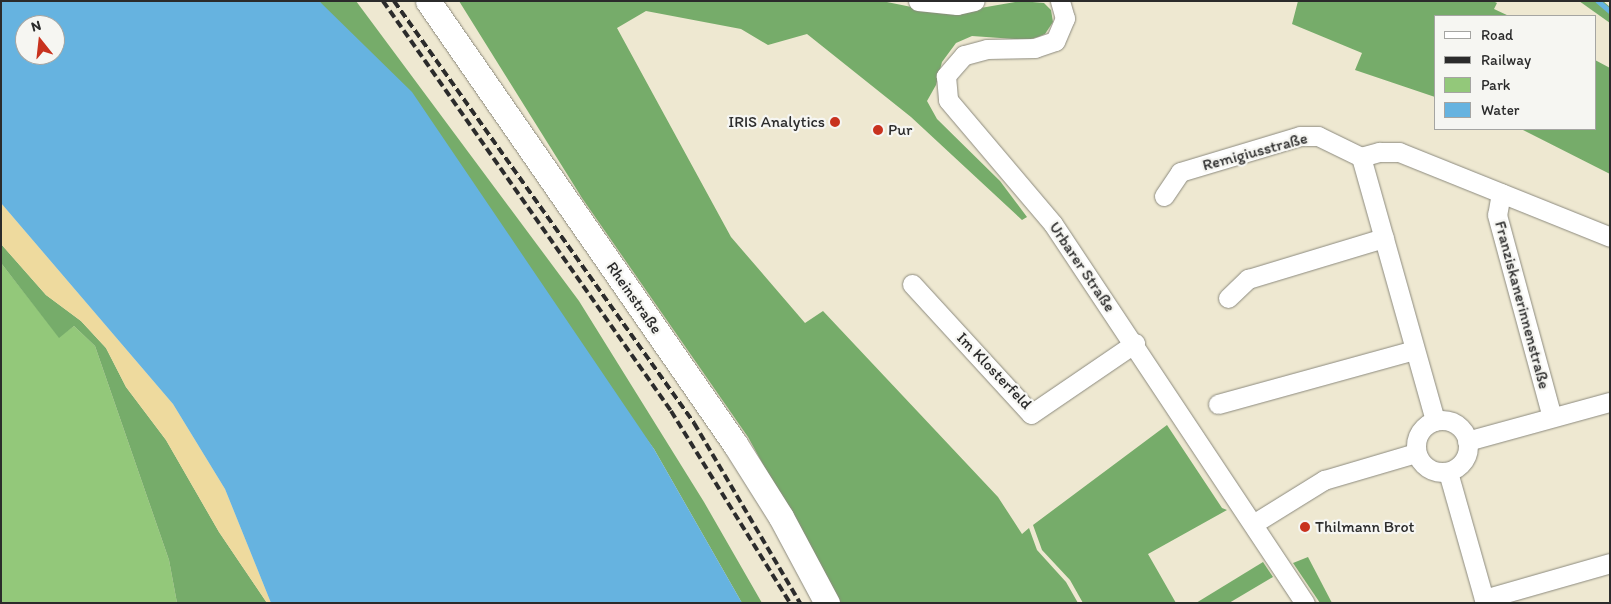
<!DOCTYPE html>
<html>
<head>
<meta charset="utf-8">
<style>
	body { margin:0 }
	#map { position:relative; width:1611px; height:604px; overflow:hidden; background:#eee8d1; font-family:Itim,sans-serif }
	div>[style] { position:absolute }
	.green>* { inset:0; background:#93c87a }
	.forest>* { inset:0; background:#76ac6a }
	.sand>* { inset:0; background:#eeda9e }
	.water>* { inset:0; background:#66b3e0 }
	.stream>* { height:4.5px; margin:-2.25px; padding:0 2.25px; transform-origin:2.25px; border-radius:2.25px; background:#66b3e0 }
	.roads { filter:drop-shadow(0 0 1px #8c8a7e) drop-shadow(0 0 1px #8c8a7e) }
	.minor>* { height:19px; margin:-9.5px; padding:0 9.5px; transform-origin:9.5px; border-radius:9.5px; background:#fff }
	.minor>.ring { margin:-9.5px; padding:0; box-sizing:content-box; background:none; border:19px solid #fff; border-radius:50% }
	.major>* { height:25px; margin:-12.5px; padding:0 12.5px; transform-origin:12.5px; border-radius:12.5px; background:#fff }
	.rail>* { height:4px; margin-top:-2px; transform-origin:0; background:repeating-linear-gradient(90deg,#2b2b2b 0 8px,transparent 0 12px) }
	.dots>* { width:14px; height:14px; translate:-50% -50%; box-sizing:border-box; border:2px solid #f6f6f2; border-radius:50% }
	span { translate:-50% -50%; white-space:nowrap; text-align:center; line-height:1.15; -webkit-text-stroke:4.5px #f6f6f2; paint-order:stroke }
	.poi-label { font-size:16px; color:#2b2b2b }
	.right { translate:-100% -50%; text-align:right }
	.left { translate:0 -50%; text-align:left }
	.street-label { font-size:16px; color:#2b2b2b }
	.frame { position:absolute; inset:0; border:2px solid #2b2b2b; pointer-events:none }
	.legend { position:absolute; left:1434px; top:15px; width:162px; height:115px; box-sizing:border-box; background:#f6f6f2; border:1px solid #a5a5a2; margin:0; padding:6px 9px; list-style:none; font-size:15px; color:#2b2b2b }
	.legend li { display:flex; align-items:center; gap:10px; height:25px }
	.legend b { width:25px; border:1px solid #a5a5a2 }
	.north { position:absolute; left:15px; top:15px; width:50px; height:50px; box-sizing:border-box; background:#f6f6f2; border:1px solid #a5a5a2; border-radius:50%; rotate:344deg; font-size:14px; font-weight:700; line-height:20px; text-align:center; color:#2b2b2b }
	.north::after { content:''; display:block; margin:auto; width:18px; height:22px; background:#c8321e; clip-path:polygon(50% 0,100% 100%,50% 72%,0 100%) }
</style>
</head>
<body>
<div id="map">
	<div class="green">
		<div style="clip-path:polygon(1px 263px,59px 337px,74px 326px,95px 346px,169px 560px,177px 603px,1px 603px)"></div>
	</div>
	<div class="forest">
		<div style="clip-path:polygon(319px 1px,356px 1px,579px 301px,704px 502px,762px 603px,742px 603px,654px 449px)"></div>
		<div style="clip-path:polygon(459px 1px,882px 1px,946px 14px,1021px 1px,1044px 3px,1051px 10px,1053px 22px,1045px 34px,1038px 37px,1027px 40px,972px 36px,956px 43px,942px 62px,936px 85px,927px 101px,937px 119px,1000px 181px,1027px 217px,1022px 220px,911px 117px,807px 34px,768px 45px,741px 29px,646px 11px,617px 28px,731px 237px,805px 323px,823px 311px,998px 497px,1022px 534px,1029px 528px,1037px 550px,1066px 582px,1078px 603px,839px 603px,748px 437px,582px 198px)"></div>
		<div style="clip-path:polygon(1298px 1px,1493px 1px,1497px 3px,1494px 9px,1509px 16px,1435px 16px,1435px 97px,1355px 70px,1362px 53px,1292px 24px)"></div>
		<div style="clip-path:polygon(1579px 1px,1603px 1px,1610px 7px,1610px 23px)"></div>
		<div style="clip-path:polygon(1595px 60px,1610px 68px,1610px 174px,1521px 129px,1595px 129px)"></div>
		<div style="clip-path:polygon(1px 244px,46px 295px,81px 321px,106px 348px,126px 387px,166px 440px,219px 532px,267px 603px,177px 603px,169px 560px,95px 346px,74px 326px,59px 338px,1px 263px)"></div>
		<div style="clip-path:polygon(1167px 425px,1222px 508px,1227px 510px,1148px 554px,1176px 603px,1083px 603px,1070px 580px,1042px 550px,1033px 525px)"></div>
		<div style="clip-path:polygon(1308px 557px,1332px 603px,1320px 603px,1293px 563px)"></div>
		<div style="clip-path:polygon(1263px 562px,1273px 577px,1229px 603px,1196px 603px)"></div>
	</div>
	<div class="sand">
		<div style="clip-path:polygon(1px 203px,173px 404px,225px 489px,271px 603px,267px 603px,219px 532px,166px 440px,126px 387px,106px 348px,81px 321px,46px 295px,1px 244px)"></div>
	</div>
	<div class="water">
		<div style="clip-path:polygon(evenodd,1px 1px,319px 1px,412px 92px,654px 449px,742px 603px,271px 603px,225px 489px,173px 404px,1px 203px,1px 1px,25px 25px,55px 25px,55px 55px,25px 55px,25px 25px)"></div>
	</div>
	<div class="stream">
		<div style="left:1598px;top:1px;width:16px;rotate:40deg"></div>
	</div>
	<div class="roads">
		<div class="minor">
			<div style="left:918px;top:1px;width:39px;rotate:6deg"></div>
			<div style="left:957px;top:5px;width:18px;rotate:-13deg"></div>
			<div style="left:1060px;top:1px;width:18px;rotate:74deg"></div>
			<div style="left:1065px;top:18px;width:25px;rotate:113deg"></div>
			<div style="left:1055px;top:41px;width:21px;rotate:161deg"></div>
			<div style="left:1035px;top:48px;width:48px;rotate:178.8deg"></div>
			<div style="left:987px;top:49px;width:24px;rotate:165deg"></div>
			<div style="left:964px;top:55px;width:28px;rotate:131deg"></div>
			<div style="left:946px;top:76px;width:24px;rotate:85deg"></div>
			<div style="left:948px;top:100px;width:162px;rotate:49.7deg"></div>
			<div style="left:1053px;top:224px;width:455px;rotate:56.4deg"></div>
			<div style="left:1361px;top:157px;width:19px;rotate:-16deg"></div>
			<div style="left:1379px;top:152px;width:20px"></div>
			<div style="left:1399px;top:152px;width:227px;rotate:21.9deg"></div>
			<div style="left:1501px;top:193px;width:22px;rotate:100deg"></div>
			<div style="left:1497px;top:215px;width:209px;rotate:74.8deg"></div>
			<div style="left:1164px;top:196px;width:29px;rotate:-56deg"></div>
			<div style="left:1180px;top:172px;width:125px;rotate:-16.7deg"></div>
			<div style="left:1300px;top:136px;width:18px"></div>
			<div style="left:1318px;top:136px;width:48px;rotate:26deg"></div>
			<div style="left:1361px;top:157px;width:274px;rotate:74.3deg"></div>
			<div style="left:912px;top:284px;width:176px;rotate:47.5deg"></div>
			<div style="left:1031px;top:414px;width:126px;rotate:-34.3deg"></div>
			<div style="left:1228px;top:298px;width:28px;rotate:-44deg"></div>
			<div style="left:1248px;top:279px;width:142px;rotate:-16.8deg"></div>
			<div style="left:1218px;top:404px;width:203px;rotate:-15.4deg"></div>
			<div class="ring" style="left:1416px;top:420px;width:33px;height:33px"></div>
			<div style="left:1467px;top:441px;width:148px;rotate:-15.3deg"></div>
			<div style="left:1448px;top:472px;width:136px;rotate:74.2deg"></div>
			<div style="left:1253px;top:524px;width:84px;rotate:-31.8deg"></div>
			<div style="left:1324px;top:480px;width:96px;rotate:-16.4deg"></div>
			<div style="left:1484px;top:599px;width:131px;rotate:-15.9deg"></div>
		</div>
		<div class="major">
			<div style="left:428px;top:1px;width:539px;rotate:55.28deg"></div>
			<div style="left:735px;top:444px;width:86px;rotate:57.8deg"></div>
			<div style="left:781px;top:517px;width:98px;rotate:61.9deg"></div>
		</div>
	</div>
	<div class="rail">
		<div style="left:383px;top:1px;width:501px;rotate:54.91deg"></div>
		<div style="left:671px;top:411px;width:226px;rotate:58.2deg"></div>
		<div style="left:394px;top:1px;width:518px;rotate:54.59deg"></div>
		<div style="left:694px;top:423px;width:209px;rotate:59.5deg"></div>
	</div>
	<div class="dots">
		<div style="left:835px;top:122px;background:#c8321e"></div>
		<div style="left:878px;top:130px;background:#c8321e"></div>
		<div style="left:1305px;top:527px;background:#c8321e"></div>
	</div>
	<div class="poi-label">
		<span class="right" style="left:825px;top:122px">IRIS Analytics</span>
		<span class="left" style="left:888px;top:130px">Pur</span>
		<span class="left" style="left:1315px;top:527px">Thilmann Brot</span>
	</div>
	<div class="street-label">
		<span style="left:1255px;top:152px;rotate:-15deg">Remigiusstraße</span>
		<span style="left:1082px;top:267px;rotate:56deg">Urbarer Straße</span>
		<span style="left:634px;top:298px;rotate:55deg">Rheinstraße</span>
		<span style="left:1522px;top:305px;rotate:75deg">Franziskanerinnenstraße</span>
		<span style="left:994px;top:371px;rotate:46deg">Im Klosterfeld</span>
	</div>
	<div class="frame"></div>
	<ul class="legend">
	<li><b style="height:6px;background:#fff"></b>Road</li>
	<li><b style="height:6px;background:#2b2b2b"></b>Railway</li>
	<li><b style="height:14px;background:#93c87a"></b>Park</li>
	<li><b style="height:14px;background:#66b3e0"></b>Water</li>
	</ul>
	<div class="north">N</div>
</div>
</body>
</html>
